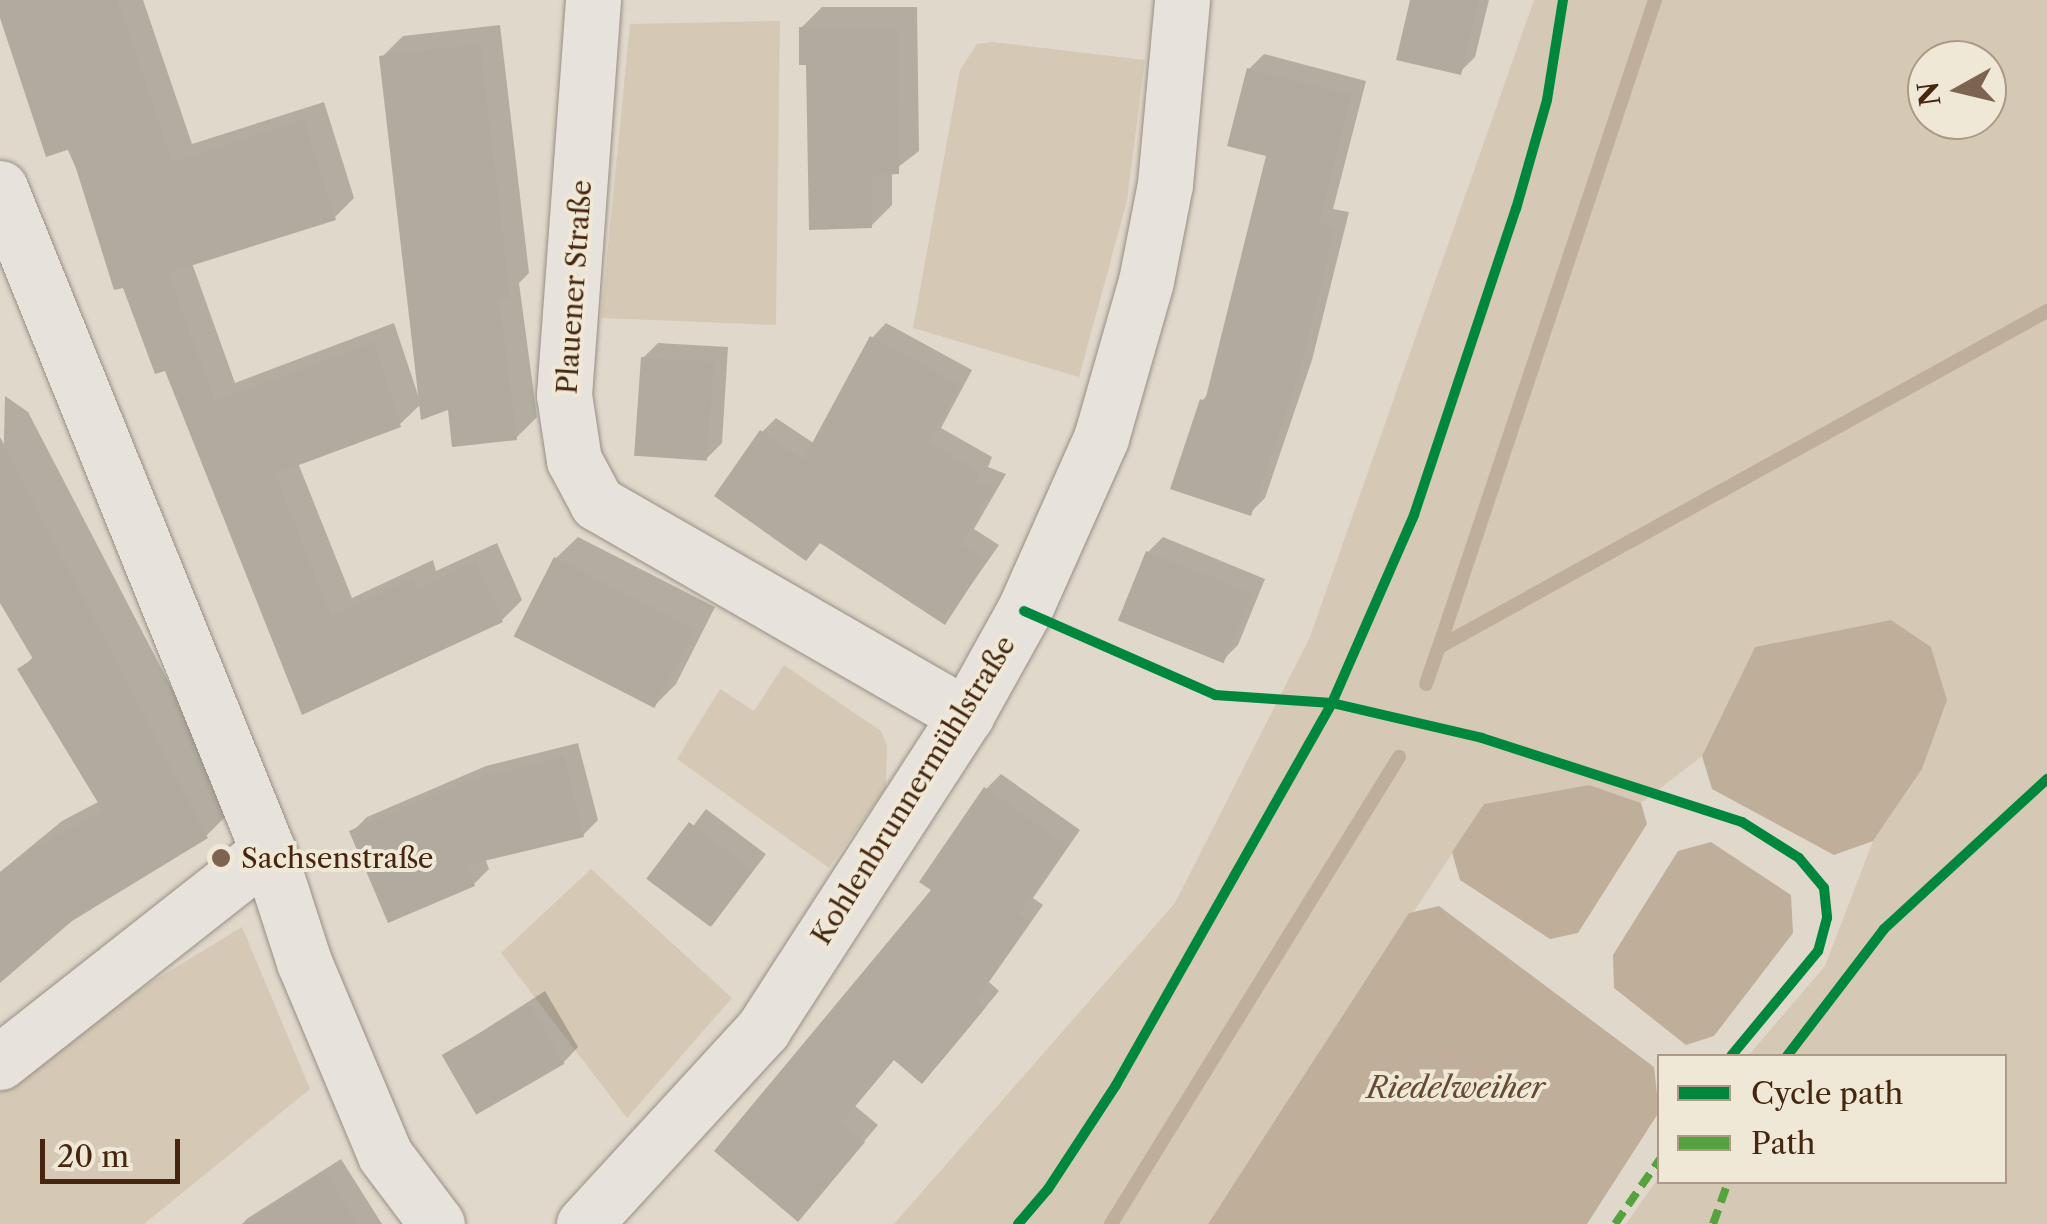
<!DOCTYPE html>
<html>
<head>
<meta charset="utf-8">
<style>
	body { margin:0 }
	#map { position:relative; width:2047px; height:1224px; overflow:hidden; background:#e0d8ca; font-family:"Libre Caslon Text",serif }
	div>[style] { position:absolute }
	.green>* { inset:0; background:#d5c9b5 }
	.water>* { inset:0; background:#bfaf9a }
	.shadow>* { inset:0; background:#0003; transform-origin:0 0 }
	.stream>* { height:14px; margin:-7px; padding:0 7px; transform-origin:7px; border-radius:7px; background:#bfaf9a }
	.building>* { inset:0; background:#b1aa9f; transform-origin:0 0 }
	.roads { filter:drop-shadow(0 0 2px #988f85) drop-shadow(0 0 2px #988f85) }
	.minor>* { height:55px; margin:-27.5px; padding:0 27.5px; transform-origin:27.5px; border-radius:27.5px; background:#e7e3dc }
	.quiet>* { height:8px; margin-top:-4px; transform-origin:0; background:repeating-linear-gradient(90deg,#55a33e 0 15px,transparent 0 23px) }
	.cycleway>* { height:10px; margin:-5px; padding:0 5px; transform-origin:5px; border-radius:5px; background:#00873e }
	.dots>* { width:28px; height:28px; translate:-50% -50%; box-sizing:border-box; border:5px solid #f0e8d7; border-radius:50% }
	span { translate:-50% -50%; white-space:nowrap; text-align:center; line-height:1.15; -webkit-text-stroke:8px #f0e8d7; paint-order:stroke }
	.street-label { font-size:28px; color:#46260e }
	.poi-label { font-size:28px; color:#46260e }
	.left { translate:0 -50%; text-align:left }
	.water-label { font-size:30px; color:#664a32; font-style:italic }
	.legend { position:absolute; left:1657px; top:1054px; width:350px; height:130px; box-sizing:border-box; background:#f0e8d7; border:2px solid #ac9a87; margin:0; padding:12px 18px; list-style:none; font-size:30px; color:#46260e }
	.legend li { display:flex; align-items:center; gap:20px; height:50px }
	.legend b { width:50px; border:2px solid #ac9a87 }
	.north { position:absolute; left:1907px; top:40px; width:100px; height:100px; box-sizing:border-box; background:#f0e8d7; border:2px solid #ac9a87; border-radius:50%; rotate:262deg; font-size:28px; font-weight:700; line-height:40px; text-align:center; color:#46260e }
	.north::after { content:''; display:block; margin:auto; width:35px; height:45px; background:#7c6450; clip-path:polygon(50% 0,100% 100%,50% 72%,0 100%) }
	.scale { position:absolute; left:40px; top:1139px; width:140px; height:45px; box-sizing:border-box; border:5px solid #46260e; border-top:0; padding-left:12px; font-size:30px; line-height:35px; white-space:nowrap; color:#46260e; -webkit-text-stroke:8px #f0e8d7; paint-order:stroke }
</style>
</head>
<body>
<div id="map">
	<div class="green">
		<div style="clip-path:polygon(evenodd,1534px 0,2047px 0,2047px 1224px,1626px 1224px,1659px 1177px,2004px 1182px,2004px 1056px,1748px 1056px,1825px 966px,1873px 841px,1922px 769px,1946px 700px,1931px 647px,1755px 647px,1702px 756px,1641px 803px,1589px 785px,1484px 805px,1208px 1224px,894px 1224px,1175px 903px,1310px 637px,1534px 0,1927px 60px,1987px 60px,1987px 120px,1927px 120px,1927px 60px)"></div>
		<div style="clip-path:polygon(780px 21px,776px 325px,601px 318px,630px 24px)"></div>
		<div style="clip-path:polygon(992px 42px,1145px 60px,1127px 201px,1079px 377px,913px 328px,960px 70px,977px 44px)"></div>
		<div style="clip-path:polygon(784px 665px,881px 731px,887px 745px,886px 788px,829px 868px,677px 759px,720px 689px,754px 711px)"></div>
		<div style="clip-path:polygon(591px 869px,732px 998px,627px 1118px,501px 953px)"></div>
		<div style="clip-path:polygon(242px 927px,310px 1089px,144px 1224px,0 1224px,0 1092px,81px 1025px)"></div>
	</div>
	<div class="water">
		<div style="clip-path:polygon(1891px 620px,1931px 647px,1947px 700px,1922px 769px,1873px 841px,1834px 855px,1712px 789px,1702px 756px,1755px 647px)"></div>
		<div style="clip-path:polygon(1589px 785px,1641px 803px,1647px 824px,1578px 933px,1550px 939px,1460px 880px,1452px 852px,1484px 804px)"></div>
		<div style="clip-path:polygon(1711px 842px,1791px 895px,1793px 933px,1714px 1036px,1686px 1045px,1614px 988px,1613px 955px,1678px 851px)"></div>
		<div style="clip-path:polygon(1439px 906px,1654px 1067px,1659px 1112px,1587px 1224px,1208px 1224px,1409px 913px)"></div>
	</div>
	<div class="shadow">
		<div style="clip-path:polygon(0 0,143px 0,192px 144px,324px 102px,354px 198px,334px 218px,192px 263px,235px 383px,394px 323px,421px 404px,399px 425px,298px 463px,352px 598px,433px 560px,436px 571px,497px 543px,522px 600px,502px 620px,304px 711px,166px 367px)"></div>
		<div style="clip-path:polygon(1413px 0,1489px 0,1475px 57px,1460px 72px)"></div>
		<div style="clip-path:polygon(822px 7px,917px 7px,919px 151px,892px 172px,892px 205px,871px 226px,809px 63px,801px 28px)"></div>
		<div style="clip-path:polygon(500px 25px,529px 273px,519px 283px,537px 417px,516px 438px,450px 406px,382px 57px,403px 36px)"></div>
		<div style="clip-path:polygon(1264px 54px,1366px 81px,1333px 209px,1349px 212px,1312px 360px,1265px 498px,1250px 513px,1202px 401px,1209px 393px,1269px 155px,1249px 69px)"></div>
		<div style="clip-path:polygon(886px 323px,972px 370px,941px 428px,992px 457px,988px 467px,1006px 474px,974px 529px,999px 545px,945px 622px,822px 541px,806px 558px,762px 432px,776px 418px,815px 444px,872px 338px)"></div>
		<div style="clip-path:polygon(658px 343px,728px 347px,722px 443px,707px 458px,643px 358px)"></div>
		<div style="clip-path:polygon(5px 396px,28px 412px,234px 808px,206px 836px,71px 919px,0 980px,0 872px,62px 821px,100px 801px,20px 670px,34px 656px,0 598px)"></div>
		<div style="clip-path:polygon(578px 537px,715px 607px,676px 684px,654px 706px,556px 558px)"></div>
		<div style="clip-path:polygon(1163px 537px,1265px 579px,1238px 645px,1223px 660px,1148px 552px)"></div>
		<div style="clip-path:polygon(578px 743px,598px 820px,583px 835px,485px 858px,489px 869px,474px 884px,352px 832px,367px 817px,486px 766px)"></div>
		<div style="clip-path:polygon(1001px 774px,1080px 830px,1033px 898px,1043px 905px,989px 982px,999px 991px,937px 1066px,895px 1058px,855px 1106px,878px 1125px,798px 1219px,935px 890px,986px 789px)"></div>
		<div style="left:706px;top:809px;width:75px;height:90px;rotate:37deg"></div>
		<div style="clip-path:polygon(545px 991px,578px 1047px,564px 1062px,445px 1055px)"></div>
		<div style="clip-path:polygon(341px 1159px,382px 1224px,242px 1224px,248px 1218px)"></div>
	</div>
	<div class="stream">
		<div style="left:1439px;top:647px;width:682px;rotate:-71.54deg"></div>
		<div style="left:1426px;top:684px;width:39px;rotate:-71deg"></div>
		<div style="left:1439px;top:647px;width:695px;rotate:-28.93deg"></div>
		<div style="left:1111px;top:1224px;width:549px;rotate:-58.34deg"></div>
	</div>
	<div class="building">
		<div style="clip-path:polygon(0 0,117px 0,172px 162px,304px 120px,336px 220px,168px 273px,215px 401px,374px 342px,401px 427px,275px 474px,331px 616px,413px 578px,416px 589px,476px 562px,503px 622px,302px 715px,165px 371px,155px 374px,123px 288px,114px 290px,70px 149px,46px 157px,0 18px)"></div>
		<div style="clip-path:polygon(1410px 0,1479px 0,1461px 75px,1396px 60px)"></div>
		<div style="clip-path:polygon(799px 27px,897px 27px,899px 174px,872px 175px,872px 228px,809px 230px,806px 65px,799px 65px)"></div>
		<div style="clip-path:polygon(480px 44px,510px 297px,499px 298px,517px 440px,452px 447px,448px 410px,421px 420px,379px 56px)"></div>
		<div style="clip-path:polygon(1247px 68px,1352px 95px,1320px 223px,1335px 227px,1298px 377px,1251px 516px,1170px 489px,1200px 399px,1205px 401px,1266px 156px,1227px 146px)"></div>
		<div style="clip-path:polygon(870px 336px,960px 385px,929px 442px,979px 472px,976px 481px,993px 488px,961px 544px,987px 560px,945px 625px,820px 543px,806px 561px,714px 496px,760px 430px,803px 460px)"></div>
		<div style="left:641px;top:357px;width:73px;height:99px;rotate:4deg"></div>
		<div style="clip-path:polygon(0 437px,208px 838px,72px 921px,0 983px,0 874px,31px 849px,103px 811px,17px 669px,33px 659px,0 603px)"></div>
		<div style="left:1146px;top:551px;width:114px;height:75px;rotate:22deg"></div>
		<div style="left:554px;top:557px;width:158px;height:89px;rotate:27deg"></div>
		<div style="clip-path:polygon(564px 756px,584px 837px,467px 865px,475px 886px,388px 923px,349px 831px,468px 780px)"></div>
		<div style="clip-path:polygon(984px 787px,1067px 845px,1020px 914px,1030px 921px,976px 999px,986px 1007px,922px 1084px,894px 1060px,842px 1122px,865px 1142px,798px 1222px,714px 1151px,931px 890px,919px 882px)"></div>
		<div style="left:689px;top:822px;width:80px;height:71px;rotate:37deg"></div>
		<div style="left:530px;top:1004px;width:69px;height:102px;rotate:60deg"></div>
		<div style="clip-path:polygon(325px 1172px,358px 1224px,243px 1224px)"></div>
	</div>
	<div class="roads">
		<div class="minor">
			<div style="left:593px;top:0;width:396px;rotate:94.2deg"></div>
			<div style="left:564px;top:395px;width:66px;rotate:81.3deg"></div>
			<div style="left:574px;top:460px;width:49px;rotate:61.9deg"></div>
			<div style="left:597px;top:503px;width:426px;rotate:29.9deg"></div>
			<div style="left:0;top:188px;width:715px;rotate:67.99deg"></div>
			<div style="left:268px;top:851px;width:117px;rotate:72deg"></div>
			<div style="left:304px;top:962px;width:209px;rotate:67.2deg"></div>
			<div style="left:385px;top:1155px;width:86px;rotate:53deg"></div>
			<div style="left:0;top:1062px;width:341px;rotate:-38.2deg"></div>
			<div style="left:584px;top:1224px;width:265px;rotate:-47.4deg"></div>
			<div style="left:763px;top:1029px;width:374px;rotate:-57.1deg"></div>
			<div style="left:966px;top:715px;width:119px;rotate:-60.9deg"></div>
			<div style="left:1024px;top:611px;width:189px;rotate:-66deg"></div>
			<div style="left:1101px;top:438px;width:163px;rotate:-74deg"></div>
			<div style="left:1146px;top:281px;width:99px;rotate:-78.9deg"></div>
			<div style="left:1165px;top:184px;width:185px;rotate:-84.7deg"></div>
		</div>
	</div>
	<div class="quiet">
		<div style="left:1615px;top:1224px;width:79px;rotate:-55.3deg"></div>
		<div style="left:1713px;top:1224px;width:45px;rotate:-70.3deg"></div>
	</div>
	<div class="cycleway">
		<div style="left:1024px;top:611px;width:209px;rotate:23.7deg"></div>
		<div style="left:1215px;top:695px;width:117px;rotate:3.9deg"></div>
		<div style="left:1332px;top:703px;width:154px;rotate:13.1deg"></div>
		<div style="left:1482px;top:738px;width:273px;rotate:17.9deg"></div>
		<div style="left:1742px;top:822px;width:67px;rotate:32.3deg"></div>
		<div style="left:1799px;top:858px;width:39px;rotate:50deg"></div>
		<div style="left:1824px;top:888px;width:30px;rotate:84deg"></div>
		<div style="left:1827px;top:918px;width:34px;rotate:105deg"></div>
		<div style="left:1818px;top:951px;width:136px;rotate:129.6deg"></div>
		<div style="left:1787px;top:1056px;width:160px;rotate:-52.6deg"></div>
		<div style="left:1884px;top:929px;width:222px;rotate:-42.6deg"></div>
		<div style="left:1018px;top:1224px;width:46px;rotate:-49.4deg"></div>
		<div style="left:1048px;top:1189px;width:124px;rotate:-56.8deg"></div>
		<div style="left:1116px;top:1085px;width:439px;rotate:-60.5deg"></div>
		<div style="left:1332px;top:703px;width:205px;rotate:-66.4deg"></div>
		<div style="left:1414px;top:515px;width:323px;rotate:-71.6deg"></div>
		<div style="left:1516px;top:209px;width:113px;rotate:-74.1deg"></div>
		<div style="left:1547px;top:100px;width:101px;rotate:-80.9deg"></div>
	</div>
	<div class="dots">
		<div style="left:221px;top:858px;background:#7c6450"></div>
	</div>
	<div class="street-label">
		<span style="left:574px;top:287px;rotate:-86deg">Plauener Straße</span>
		<span style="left:913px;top:790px;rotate:-58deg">Kohlenbrunnermühlstraße</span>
	</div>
	<div class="poi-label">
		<span class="left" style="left:241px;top:858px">Sachsenstraße</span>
	</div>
	<div class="water-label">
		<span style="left:1456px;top:1088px">Riedelweiher</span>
	</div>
	<ul class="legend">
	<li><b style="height:12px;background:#00873e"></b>Cycle path</li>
	<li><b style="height:12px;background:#55a33e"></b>Path</li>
	</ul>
	<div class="north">N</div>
	<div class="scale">20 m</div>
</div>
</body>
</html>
